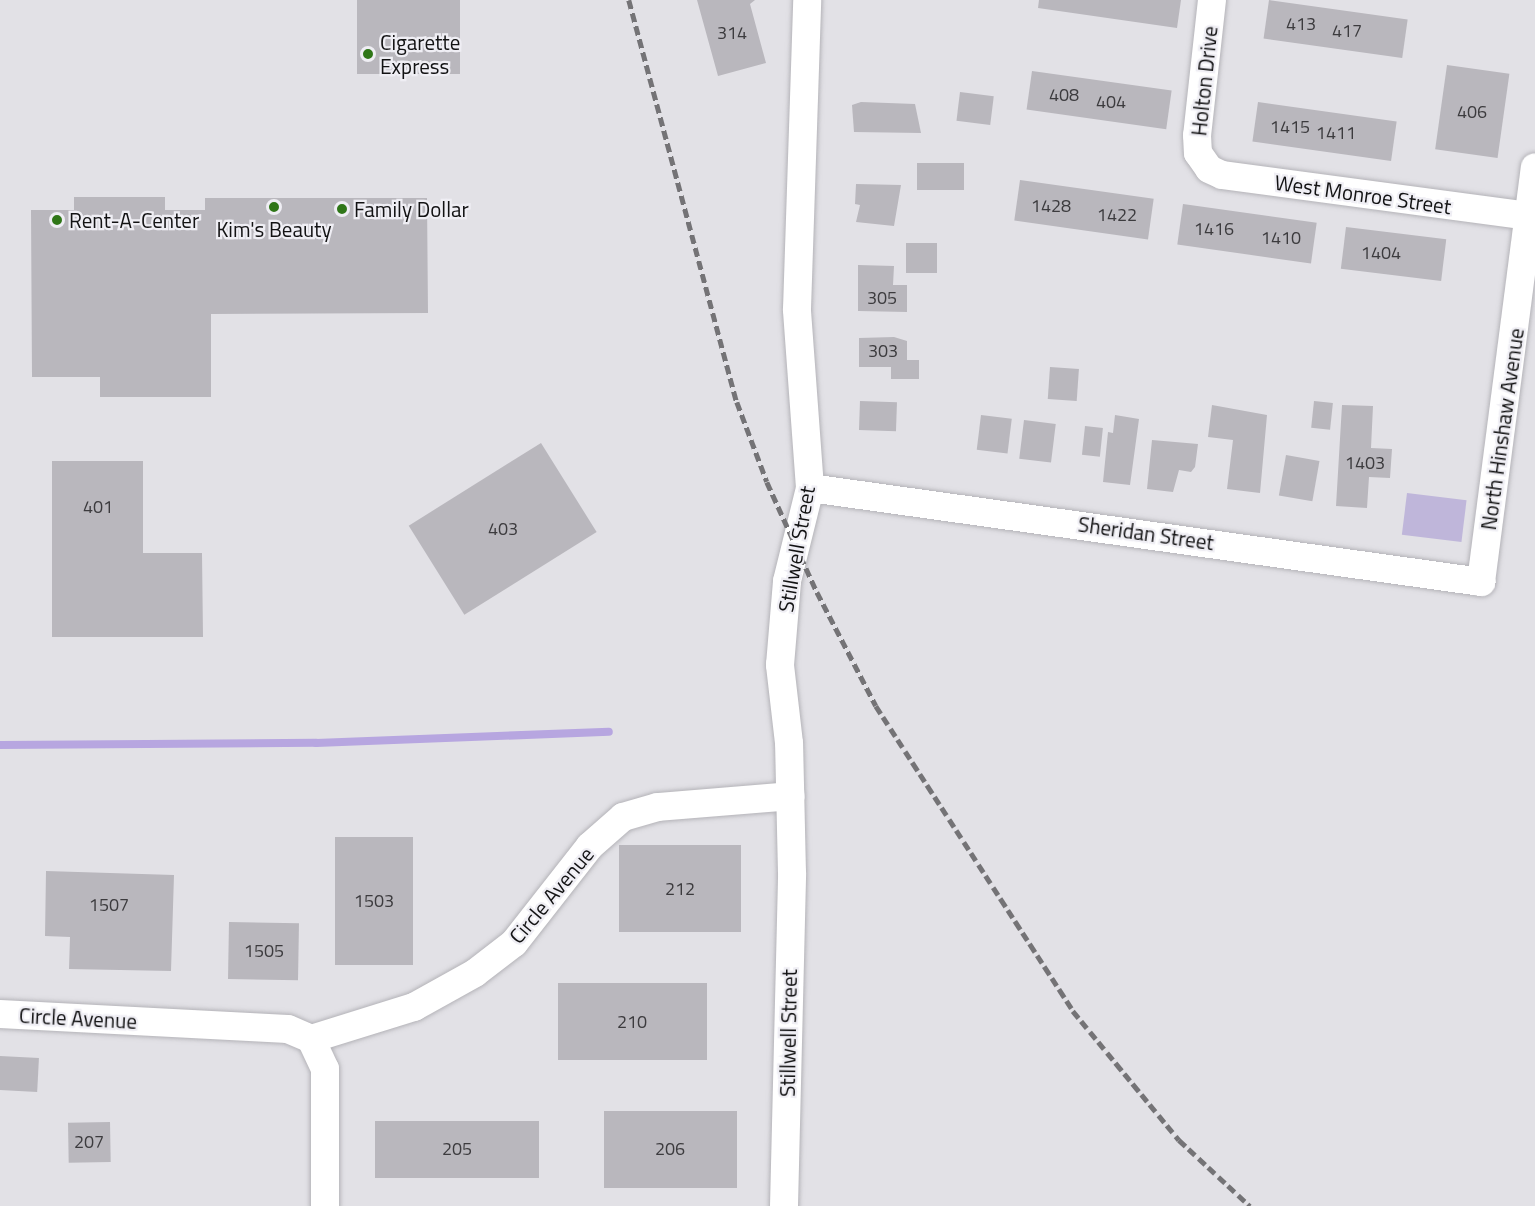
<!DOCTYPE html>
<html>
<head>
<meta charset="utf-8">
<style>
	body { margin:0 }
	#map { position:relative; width:1535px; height:1206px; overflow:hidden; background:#e2e1e6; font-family:"Titillium Web",sans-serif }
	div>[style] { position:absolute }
	.green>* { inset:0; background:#bfb6da; transform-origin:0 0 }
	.stream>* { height:8px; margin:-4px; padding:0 4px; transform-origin:4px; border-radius:4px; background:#b7a6e0 }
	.building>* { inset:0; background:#b9b7bd; transform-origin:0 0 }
	.roads { filter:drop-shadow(0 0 2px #b4b3b8) drop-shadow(0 0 2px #b4b3b8) }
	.street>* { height:28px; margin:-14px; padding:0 14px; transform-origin:14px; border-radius:14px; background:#fff }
	.rail>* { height:4.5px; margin-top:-2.25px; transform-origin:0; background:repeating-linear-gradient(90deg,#747376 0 9px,transparent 0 13.5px) }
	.dots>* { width:16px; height:16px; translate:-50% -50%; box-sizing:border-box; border:3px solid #efeef4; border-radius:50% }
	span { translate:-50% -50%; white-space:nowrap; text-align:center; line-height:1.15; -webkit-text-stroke:4.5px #efeef4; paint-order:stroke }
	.number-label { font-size:18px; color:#3c3b3e }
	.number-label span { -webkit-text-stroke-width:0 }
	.poi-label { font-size:21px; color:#121213 }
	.left { translate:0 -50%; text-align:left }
	.street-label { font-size:21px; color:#121213 }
</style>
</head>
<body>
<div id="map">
	<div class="green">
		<div style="left:1407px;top:493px;width:60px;height:42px;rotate:7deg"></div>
	</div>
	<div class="stream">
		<div style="left:0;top:745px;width:316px;rotate:-0.4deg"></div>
		<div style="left:316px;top:743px;width:293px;rotate:-2.2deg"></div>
	</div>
	<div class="building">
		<div style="left:357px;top:0;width:103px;height:74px"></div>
		<div style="clip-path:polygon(697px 0,755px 0,750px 4px,766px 63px,718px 76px)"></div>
		<div style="clip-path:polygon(1039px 0,1181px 0,1177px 28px,1038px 8px)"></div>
		<div style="left:1269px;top:0;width:140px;height:39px;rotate:8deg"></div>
		<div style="left:1447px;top:65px;width:63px;height:85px;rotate:8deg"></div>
		<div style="left:1032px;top:71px;width:141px;height:39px;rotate:8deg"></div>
		<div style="left:960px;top:92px;width:34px;height:29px;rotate:7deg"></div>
		<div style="clip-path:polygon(861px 102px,915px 104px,921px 133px,854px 132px,852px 105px)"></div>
		<div style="left:1258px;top:102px;width:140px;height:40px;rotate:8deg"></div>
		<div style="left:917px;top:163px;width:47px;height:27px"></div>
		<div style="left:1020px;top:180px;width:135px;height:41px;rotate:8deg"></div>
		<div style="clip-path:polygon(856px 184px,901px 185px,894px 226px,856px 222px,860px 205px,855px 204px)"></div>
		<div style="clip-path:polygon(74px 197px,165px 197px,165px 210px,205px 210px,205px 198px,427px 198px,428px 313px,211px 314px,211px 397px,100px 397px,100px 377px,32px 377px,31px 210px,74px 210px)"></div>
		<div style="left:1183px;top:204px;width:135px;height:41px;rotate:8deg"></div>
		<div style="left:1346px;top:227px;width:101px;height:42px;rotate:7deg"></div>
		<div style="left:906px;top:243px;width:31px;height:30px"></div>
		<div style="clip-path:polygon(858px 265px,894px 266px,893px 285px,907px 285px,907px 312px,858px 311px)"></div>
		<div style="clip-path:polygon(894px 337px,907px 341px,907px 360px,919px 360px,919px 379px,891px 379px,891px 367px,859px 367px,859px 338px)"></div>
		<div style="left:1050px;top:367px;width:29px;height:32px;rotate:4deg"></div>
		<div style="left:860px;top:401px;width:37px;height:29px;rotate:2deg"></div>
		<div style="left:1314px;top:401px;width:19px;height:27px;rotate:6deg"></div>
		<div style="clip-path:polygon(1212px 405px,1267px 415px,1260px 493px,1227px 489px,1233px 440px,1208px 437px)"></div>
		<div style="clip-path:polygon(1342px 405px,1373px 406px,1371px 448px,1392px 449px,1390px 478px,1369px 477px,1367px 508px,1336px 506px)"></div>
		<div style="left:981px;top:415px;width:31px;height:35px;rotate:7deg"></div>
		<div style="clip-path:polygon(1115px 415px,1139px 419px,1130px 485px,1103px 482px,1108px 432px,1113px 433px)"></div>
		<div style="left:1024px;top:420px;width:32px;height:39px;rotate:7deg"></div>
		<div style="left:1085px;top:426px;width:18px;height:29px;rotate:6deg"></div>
		<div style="clip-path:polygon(1152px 440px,1198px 444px,1195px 467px,1191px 472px,1179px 470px,1173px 492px,1147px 489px)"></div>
		<div style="left:541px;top:443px;width:105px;height:156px;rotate:58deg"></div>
		<div style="left:1286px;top:455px;width:34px;height:41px;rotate:10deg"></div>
		<div style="clip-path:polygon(52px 461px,143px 461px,143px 553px,202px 553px,203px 637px,52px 637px)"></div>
		<div style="left:335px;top:837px;width:78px;height:128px"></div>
		<div style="left:619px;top:845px;width:122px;height:87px"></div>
		<div style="clip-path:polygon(46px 871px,174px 875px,171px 971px,69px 969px,70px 937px,45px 936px)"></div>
		<div style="left:229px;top:922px;width:70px;height:57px;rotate:1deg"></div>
		<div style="left:558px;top:983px;width:149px;height:77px"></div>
		<div style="left:0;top:1056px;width:39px;height:34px;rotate:3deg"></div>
		<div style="left:604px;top:1111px;width:133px;height:77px"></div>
		<div style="left:375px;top:1121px;width:164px;height:57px"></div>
		<div style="left:110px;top:1122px;width:40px;height:42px;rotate:89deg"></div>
	</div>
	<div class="roads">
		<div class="street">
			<div style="left:1212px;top:0;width:136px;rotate:96.3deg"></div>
			<div style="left:1197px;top:135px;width:18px;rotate:87deg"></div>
			<div style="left:1198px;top:153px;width:19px;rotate:55deg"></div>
			<div style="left:1209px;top:169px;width:14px;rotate:25deg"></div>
			<div style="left:1222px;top:175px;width:310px;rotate:7.6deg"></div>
			<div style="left:810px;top:488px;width:678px;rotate:7.97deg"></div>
			<div style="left:1481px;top:582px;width:418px;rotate:-82.6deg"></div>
			<div style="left:0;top:1014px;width:288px;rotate:3deg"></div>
			<div style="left:288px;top:1029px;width:25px;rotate:23deg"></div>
			<div style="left:311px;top:1039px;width:108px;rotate:-17.3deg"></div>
			<div style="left:414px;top:1007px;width:70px;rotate:-29.1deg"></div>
			<div style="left:475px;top:973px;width:49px;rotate:-37.6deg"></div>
			<div style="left:514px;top:943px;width:123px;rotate:-51.9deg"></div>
			<div style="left:590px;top:846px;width:44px;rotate:-41.3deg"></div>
			<div style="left:623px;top:817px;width:36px;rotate:-16deg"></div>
			<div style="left:658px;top:807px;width:133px;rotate:-4.7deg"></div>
			<div style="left:311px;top:1039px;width:33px;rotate:65deg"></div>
			<div style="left:325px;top:1069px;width:137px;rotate:90deg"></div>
			<div style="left:784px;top:1206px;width:333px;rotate:-88.6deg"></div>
			<div style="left:792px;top:873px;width:130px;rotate:-91.3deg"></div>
			<div style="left:789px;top:743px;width:79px;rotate:-96.6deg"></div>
			<div style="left:780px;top:665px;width:84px;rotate:-85.2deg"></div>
			<div style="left:787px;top:581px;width:96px;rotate:-76.1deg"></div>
			<div style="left:810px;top:488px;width:179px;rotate:-94.2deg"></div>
			<div style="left:797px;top:309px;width:309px;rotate:-88.1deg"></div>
		</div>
	</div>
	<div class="rail">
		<div style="left:629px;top:0;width:416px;rotate:75deg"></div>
		<div style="left:737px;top:402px;width:85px;rotate:69.4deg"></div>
		<div style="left:767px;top:482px;width:121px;rotate:65.6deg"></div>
		<div style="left:817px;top:592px;width:128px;rotate:62.6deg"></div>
		<div style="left:876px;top:706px;width:363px;rotate:57.1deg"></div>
		<div style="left:1073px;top:1011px;width:167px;rotate:50.6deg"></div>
		<div style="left:1179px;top:1140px;width:97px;rotate:42.9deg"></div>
	</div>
	<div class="dots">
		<div style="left:368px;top:54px;background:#2f7618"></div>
		<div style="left:274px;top:207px;background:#2f7618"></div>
		<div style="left:342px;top:209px;background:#2f7618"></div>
		<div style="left:57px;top:220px;background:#2f7618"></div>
	</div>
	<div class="number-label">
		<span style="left:1301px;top:24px">413</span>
		<span style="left:1347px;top:31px">417</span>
		<span style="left:732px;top:33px">314</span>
		<span style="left:1064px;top:95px">408</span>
		<span style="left:1111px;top:102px">404</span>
		<span style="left:1472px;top:112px">406</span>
		<span style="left:1290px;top:127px">1415</span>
		<span style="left:1336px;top:133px">1411</span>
		<span style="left:1051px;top:206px">1428</span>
		<span style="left:1117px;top:215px">1422</span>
		<span style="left:1214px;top:229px">1416</span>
		<span style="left:1281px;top:238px">1410</span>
		<span style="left:1381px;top:253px">1404</span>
		<span style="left:882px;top:298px">305</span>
		<span style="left:883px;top:351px">303</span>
		<span style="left:1365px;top:463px">1403</span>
		<span style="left:98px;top:507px">401</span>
		<span style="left:503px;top:529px">403</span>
		<span style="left:680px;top:889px">212</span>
		<span style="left:374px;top:901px">1503</span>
		<span style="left:109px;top:905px">1507</span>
		<span style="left:264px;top:951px">1505</span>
		<span style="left:632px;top:1022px">210</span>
		<span style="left:89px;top:1142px">207</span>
		<span style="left:457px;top:1149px">205</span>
		<span style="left:670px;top:1149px">206</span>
	</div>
	<div class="poi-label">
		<span class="left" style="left:380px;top:54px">Cigarette<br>Express</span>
		<span class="left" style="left:354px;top:209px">Family Dollar</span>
		<span class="left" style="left:69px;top:220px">Rent-A-Center</span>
		<span style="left:274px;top:229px">Kim's Beauty</span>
	</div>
	<div class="street-label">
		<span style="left:1204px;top:81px;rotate:-84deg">Holton Drive</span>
		<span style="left:1363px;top:194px;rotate:8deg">West Monroe Street</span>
		<span style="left:1502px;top:429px;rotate:-82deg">North Hinshaw Avenue</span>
		<span style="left:1146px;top:533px;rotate:8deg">Sheridan Street</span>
		<span style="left:796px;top:549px;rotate:-80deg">Stillwell Street</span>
		<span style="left:551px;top:895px;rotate:-50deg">Circle Avenue</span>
		<span style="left:78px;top:1018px;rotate:3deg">Circle Avenue</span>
		<span style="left:788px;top:1033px;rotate:-89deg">Stillwell Street</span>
	</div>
</div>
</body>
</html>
